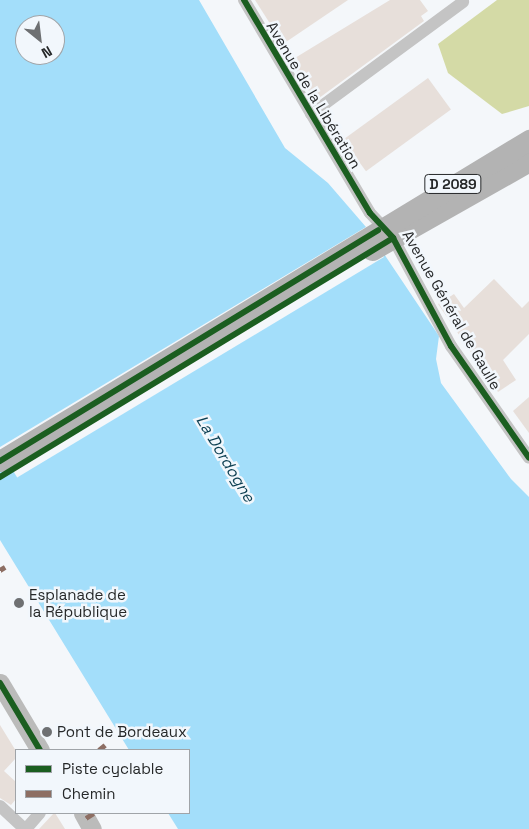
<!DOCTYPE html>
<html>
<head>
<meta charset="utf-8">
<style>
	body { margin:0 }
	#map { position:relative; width:529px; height:829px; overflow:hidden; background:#f4f7fa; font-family:"Space Grotesk",sans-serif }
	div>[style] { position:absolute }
	.forest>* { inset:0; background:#d4daa6 }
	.water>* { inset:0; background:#a3defa }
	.pier>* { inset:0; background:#f4f7fa; transform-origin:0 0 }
	.building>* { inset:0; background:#e7dfda; transform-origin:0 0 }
	.street>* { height:12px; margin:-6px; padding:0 6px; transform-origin:6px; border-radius:6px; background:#c4c4c4 }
	.secondary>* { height:19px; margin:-9.5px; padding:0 9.5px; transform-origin:9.5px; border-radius:9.5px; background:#bbbbba }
	.primary>* { height:21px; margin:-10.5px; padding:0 10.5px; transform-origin:10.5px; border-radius:10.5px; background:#b3b3b3 }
	.quiet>* { height:5px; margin-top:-2.5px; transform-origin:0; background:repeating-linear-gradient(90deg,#8d6e63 0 10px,transparent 0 15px) }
	.cycleway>* { height:6px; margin:-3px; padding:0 3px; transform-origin:3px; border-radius:3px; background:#1b5e20 }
	.dots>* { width:14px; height:14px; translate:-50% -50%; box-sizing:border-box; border:2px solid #f2f7fc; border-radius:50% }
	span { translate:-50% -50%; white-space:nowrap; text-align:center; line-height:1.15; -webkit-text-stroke:5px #f2f7fc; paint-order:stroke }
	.shield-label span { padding:1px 4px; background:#f2f7fc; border:1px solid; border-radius:4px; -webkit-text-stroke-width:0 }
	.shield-label { font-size:14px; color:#262829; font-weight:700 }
	.street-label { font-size:15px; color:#262829 }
	.poi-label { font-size:15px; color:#262829 }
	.left { translate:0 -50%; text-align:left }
	.water-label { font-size:16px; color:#0b3e51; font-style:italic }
	.legend { position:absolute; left:15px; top:749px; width:175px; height:65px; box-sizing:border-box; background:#f2f7fc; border:1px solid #a0a4a8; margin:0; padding:6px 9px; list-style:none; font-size:15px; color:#262829 }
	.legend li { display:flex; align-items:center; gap:10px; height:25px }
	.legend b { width:25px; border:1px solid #a0a4a8 }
	.north { position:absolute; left:15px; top:15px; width:50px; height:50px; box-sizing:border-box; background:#f2f7fc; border:1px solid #a0a4a8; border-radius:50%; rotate:151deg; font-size:14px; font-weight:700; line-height:20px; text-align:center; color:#262829 }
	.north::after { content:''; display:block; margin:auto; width:18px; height:22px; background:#6e7072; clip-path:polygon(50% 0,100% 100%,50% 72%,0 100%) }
</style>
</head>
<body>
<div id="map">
	<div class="forest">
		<div style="clip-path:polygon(497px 0,529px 0,529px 106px,502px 114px,448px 73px,438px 44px)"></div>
	</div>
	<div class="water">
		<div style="clip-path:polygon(evenodd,0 0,199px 0,285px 148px,328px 183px,366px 227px,439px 336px,436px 359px,441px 383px,511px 479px,529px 497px,529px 829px,178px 829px,168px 813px,189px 813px,189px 750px,129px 750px,0 540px,0 0,25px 25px,55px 25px,55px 55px,25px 55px,25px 25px)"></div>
	</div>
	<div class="pier">
		<div style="left:366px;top:227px;width:35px;height:428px;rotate:59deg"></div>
	</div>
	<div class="building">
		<div style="clip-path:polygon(255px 0,348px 0,283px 44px)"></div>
		<div style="clip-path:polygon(390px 0,420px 0,428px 11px,421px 16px,424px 21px,315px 101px,290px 61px)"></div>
		<div style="left:428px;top:78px;width:39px;height:105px;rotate:54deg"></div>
		<div style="clip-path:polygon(494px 279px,522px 308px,529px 301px,529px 334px,503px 360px,516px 380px,498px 392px,438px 304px,454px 294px,464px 308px)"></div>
		<div style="clip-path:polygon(529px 397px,529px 433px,513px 411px)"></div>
		<div style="clip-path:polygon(0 725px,16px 751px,16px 758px,4px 771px,16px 782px,16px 799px,11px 805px,0 798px)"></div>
		<div style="clip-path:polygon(55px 813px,65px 829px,39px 829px,54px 813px)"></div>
	</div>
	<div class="street">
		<div style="left:244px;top:0;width:247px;rotate:59.4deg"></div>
		<div style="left:370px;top:213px;width:34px;rotate:47deg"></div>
		<div style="left:393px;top:238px;width:123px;rotate:61.8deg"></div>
		<div style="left:451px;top:346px;width:136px;rotate:55.1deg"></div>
		<div style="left:311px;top:114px;width:189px;rotate:-36.4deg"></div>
		<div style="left:0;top:806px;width:34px;rotate:43deg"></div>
		<div style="left:26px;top:829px;width:21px;rotate:-49deg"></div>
	</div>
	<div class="secondary">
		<div style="left:0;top:683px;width:78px;rotate:59.2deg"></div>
		<div style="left:83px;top:813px;width:18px;rotate:61deg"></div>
	</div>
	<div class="primary">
		<div style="left:372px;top:250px;width:180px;rotate:-29.5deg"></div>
		<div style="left:0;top:461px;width:619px;rotate:-31.25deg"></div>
	</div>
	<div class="quiet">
		<div style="left:0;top:570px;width:6px;rotate:-31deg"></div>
		<div style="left:99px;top:750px;width:8px;rotate:-40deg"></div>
		<div style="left:86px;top:818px;width:9px;rotate:-32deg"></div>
	</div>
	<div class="cycleway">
		<div style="left:244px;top:0;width:247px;rotate:59.4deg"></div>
		<div style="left:370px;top:213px;width:34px;rotate:47deg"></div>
		<div style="left:393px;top:238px;width:123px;rotate:61.8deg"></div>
		<div style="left:451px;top:346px;width:136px;rotate:55.1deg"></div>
		<div style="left:0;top:461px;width:443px;rotate:-31.4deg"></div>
		<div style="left:0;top:477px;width:460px;rotate:-31.3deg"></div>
		<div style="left:0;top:683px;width:78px;rotate:59.2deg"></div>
	</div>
	<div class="dots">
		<div style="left:19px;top:603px;background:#6e7072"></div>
		<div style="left:47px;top:732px;background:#6e7072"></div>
	</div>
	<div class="shield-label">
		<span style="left:453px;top:184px">D 2089</span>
	</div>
	<div class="street-label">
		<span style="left:314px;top:95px;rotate:59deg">Avenue de la Libération</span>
		<span style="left:452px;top:310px;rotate:60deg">Avenue Général de Gaulle</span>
	</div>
	<div class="poi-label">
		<span class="left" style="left:29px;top:603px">Esplanade de<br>la République</span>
		<span class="left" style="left:57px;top:732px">Pont de Bordeaux</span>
	</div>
	<div class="water-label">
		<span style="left:225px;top:459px;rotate:59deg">La Dordogne</span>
	</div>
	<ul class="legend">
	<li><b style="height:6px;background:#1b5e20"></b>Piste cyclable</li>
	<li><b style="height:6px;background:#8d6e63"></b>Chemin</li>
	</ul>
	<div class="north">N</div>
</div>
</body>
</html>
